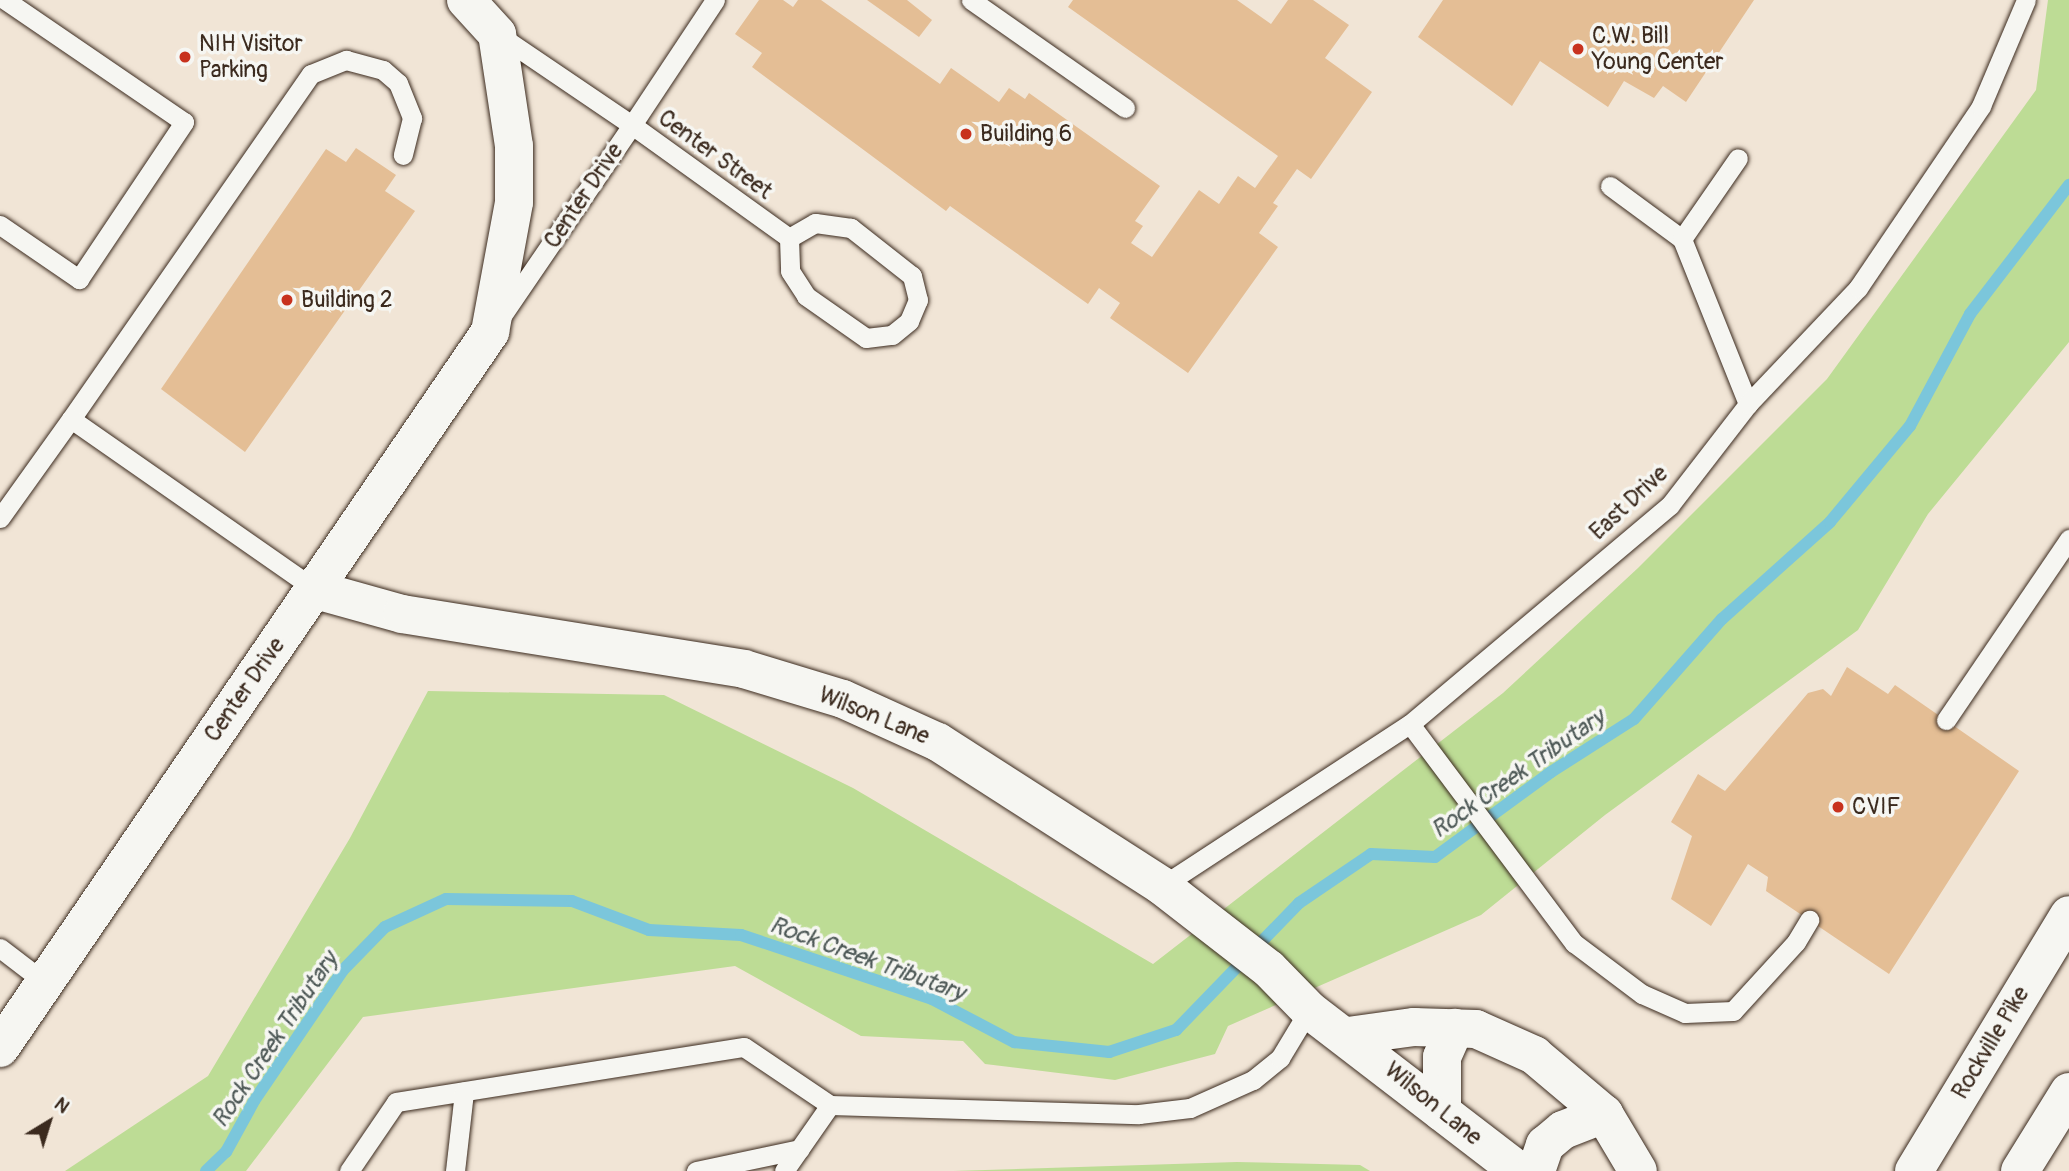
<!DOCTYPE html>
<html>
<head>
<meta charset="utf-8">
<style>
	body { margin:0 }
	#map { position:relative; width:2069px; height:1171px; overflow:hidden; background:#f1e5d6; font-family:Pangolin,sans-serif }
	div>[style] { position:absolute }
	.green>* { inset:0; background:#bddc95 }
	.stream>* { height:12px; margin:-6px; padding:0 6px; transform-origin:6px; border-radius:6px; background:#7bc6db }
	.building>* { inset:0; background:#e4be95 }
	.roads { filter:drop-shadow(0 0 2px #3b2a1e) drop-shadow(0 0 2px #3b2a1e) }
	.service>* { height:19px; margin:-9.5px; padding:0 9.5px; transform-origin:9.5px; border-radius:9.5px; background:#f6f6f2 }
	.minor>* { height:38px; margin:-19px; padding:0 19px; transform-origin:19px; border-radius:19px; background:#f6f6f2 }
	.primary>* { height:38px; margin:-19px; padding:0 19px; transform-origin:19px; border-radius:19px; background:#f6f6f2 }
	.dots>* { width:19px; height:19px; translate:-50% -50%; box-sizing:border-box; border:4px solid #f6f6f2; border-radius:50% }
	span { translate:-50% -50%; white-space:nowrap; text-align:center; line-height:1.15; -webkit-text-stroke:7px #f6f6f2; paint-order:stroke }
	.poi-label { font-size:23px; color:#3b2a1e }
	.left { translate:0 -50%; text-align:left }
	.street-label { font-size:23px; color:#3b2a1e }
	.water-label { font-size:24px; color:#4e5957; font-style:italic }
	.north { position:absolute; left:14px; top:1087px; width:70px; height:70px; -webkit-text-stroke:5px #f6f6f2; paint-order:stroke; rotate:38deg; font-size:19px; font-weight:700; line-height:28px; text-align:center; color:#3b2a1e }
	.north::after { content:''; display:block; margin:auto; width:24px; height:32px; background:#3b2a1e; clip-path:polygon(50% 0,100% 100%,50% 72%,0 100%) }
</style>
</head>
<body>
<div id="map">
	<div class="green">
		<div style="clip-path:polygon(2048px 0,2069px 0,2069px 342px,1928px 514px,1858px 630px,1605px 815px,1481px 915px,1228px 1026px,1215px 1054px,1115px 1080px,985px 1064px,963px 1041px,861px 1036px,735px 966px,363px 1017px,246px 1171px,65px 1171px,208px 1076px,350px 838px,428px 691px,664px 695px,853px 788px,1153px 964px,1503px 693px,1638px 568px,1827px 379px,2036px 90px)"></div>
		<div style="clip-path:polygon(1237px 1162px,1360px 1165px,1370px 1171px,953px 1171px)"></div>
	</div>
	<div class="stream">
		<div style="left:206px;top:1171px;width:28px;rotate:-44deg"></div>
		<div style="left:226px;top:1152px;width:58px;rotate:-61.2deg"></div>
		<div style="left:254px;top:1101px;width:158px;rotate:-55.8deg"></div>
		<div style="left:343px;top:970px;width:60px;rotate:-45.7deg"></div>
		<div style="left:385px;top:927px;width:67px;rotate:-24.7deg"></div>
		<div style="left:446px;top:899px;width:126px;rotate:0.9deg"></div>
		<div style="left:572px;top:901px;width:82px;rotate:20.6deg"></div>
		<div style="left:649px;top:930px;width:92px;rotate:3.1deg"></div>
		<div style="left:741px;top:935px;width:201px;rotate:18.5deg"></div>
		<div style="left:932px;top:999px;width:93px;rotate:27.7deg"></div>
		<div style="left:1014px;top:1042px;width:96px;rotate:6deg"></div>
		<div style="left:1109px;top:1052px;width:71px;rotate:-18.2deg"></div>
		<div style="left:1176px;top:1030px;width:177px;rotate:-45.9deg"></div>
		<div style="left:1299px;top:903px;width:87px;rotate:-34.2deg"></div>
		<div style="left:1371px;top:854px;width:64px;rotate:2.7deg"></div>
		<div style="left:1435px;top:857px;width:144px;rotate:-36.2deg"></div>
		<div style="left:1551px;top:772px;width:98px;rotate:-32.6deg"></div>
		<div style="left:1634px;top:719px;width:133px;rotate:-48.7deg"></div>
		<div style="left:1722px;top:619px;width:145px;rotate:-41.9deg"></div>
		<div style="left:1830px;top:522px;width:125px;rotate:-50.2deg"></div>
		<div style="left:1910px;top:426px;width:127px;rotate:-61.8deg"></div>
		<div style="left:1970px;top:314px;width:163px;rotate:-52.5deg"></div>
	</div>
	<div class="building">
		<div style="clip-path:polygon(759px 0,783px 0,793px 7px,798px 0,821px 0,940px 84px,951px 68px,999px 102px,1009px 88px,1025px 99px,1029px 93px,1160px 186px,1135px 221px,1143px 226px,1131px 243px,1152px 257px,1199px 190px,1219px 204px,1238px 176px,1255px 188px,1278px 156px,1068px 7px,1073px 0,1237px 0,1271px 24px,1288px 0,1313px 0,1349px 25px,1325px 58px,1372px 92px,1311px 179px,1297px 169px,1273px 203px,1278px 206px,1259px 233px,1278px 247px,1188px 373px,1110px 318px,1120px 303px,1099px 288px,1088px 304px,950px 206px,946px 211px,752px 67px,762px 53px,735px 34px)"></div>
		<div style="clip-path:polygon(867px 0,907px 0,932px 20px,919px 37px)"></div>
		<div style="clip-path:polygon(1443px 0,1754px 0,1686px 102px,1663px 86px,1654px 98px,1624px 81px,1608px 107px,1540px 61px,1512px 106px,1418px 37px)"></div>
		<div style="clip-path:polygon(356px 148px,396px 175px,385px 191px,415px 211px,245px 452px,161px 389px,326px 149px,346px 162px)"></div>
		<div style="clip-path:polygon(1847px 667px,1888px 694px,1895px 685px,2019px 771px,1889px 974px,1766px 891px,1768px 877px,1748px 864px,1711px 926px,1671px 899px,1692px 836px,1671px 822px,1698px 774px,1725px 791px,1808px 693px,1823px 689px,1831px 696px)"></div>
	</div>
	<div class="roads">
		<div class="service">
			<div style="left:715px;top:0;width:150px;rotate:123.6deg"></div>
			<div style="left:632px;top:125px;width:193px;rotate:35.7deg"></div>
			<div style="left:789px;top:238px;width:33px;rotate:88deg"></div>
			<div style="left:790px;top:271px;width:30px;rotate:57deg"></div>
			<div style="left:806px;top:296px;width:73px;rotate:35deg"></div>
			<div style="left:866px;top:338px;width:26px;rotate:-7deg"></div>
			<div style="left:892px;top:335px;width:22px;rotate:-39deg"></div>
			<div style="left:909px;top:321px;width:23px;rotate:-67deg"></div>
			<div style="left:918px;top:300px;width:25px;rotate:-104deg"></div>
			<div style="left:912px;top:276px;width:78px;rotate:-141.8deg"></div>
			<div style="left:851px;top:228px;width:36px;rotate:-172deg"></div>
			<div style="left:815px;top:223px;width:30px;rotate:150deg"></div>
			<div style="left:971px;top:0;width:188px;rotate:35deg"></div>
			<div style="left:499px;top:35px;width:161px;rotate:34.1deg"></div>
			<div style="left:632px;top:125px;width:232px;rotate:124.3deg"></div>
			<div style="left:1610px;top:186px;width:89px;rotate:36.4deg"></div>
			<div style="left:1682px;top:239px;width:178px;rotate:68.2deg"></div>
			<div style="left:0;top:225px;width:96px;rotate:34.4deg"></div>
			<div style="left:79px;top:279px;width:189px;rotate:-56.2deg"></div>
			<div style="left:184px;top:122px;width:217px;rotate:-145.7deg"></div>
			<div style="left:1682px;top:239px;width:98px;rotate:-55.3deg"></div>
			<div style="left:71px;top:419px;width:420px;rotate:-55.2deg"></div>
			<div style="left:311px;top:74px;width:38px;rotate:-22deg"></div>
			<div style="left:346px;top:60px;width:38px;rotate:15deg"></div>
			<div style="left:383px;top:70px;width:20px;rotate:41deg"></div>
			<div style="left:398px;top:83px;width:38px;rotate:68deg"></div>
			<div style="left:412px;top:118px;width:38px;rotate:104deg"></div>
			<div style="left:0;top:518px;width:122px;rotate:-54.4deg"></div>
			<div style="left:71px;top:419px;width:299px;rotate:34.9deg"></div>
			<div style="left:1946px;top:720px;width:219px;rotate:-55.8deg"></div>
			<div style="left:1410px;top:724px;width:274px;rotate:53.2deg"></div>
			<div style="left:1574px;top:943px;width:85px;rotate:36.9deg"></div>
			<div style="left:1642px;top:994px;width:47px;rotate:23.8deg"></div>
			<div style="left:1685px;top:1013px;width:48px;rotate:-2.4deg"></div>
			<div style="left:1733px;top:1011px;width:93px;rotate:-47.6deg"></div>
			<div style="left:1796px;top:942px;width:26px;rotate:-59deg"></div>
			<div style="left:1162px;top:886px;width:296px;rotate:-33.2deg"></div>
			<div style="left:1410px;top:724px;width:340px;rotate:-40.1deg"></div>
			<div style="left:1670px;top:505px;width:128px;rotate:-52.3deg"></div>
			<div style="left:1748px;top:404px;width:160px;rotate:-46.5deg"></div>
			<div style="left:1858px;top:288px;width:220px;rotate:-55.9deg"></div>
			<div style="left:1981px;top:106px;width:115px;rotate:-67deg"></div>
			<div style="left:0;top:948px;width:54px;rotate:37.5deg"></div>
			<div style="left:349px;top:1171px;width:83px;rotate:-55.7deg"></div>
			<div style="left:396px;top:1102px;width:352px;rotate:-9deg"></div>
			<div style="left:744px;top:1047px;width:104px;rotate:34deg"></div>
			<div style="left:830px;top:1105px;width:309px;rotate:1.7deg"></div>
			<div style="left:1139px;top:1114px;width:51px;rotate:-6.7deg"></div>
			<div style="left:1190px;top:1108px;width:69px;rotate:-24deg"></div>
			<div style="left:1253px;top:1080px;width:35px;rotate:-39deg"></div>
			<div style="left:1280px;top:1058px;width:56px;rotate:-58.9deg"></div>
			<div style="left:455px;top:1171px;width:80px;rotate:-83.5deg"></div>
			<div style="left:696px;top:1171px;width:106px;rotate:-11.9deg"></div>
			<div style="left:784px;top:1171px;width:80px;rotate:-55.1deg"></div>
		</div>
		<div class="minor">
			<div style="left:316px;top:590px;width:89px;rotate:15.6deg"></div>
			<div style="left:402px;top:614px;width:346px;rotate:9.1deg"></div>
			<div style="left:744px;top:669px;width:103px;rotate:16.9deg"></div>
			<div style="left:843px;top:699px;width:104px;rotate:24.4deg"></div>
			<div style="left:938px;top:742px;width:266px;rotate:32.7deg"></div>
			<div style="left:1162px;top:886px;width:135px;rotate:37.8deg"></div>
			<div style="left:1269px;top:969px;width:57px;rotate:45.7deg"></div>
			<div style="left:1309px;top:1010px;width:265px;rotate:37.5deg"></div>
			<div style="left:1348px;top:1036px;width:67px;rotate:-7.8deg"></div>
			<div style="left:1414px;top:1027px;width:62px;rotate:1.8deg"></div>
			<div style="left:1476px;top:1029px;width:64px;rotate:24.1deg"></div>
			<div style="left:1534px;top:1055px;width:92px;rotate:40.1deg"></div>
			<div style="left:1604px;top:1114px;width:66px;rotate:59.2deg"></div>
			<div style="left:0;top:1048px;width:868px;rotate:-55.61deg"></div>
			<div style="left:490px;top:332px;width:132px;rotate:-79.5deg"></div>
			<div style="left:514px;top:202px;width:56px;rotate:-90deg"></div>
			<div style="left:514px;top:146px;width:113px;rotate:-98.6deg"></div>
			<div style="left:497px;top:34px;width:46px;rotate:-132.4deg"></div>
			<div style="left:1442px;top:1112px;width:55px;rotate:-90deg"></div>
			<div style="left:1442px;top:1057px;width:32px;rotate:-66deg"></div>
			<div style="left:1536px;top:1171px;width:28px;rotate:-71deg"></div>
			<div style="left:1545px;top:1145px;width:23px;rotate:-40deg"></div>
			<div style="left:1563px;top:1130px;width:44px;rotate:-21.3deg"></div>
		</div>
		<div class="primary">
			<div style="left:1914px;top:1171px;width:299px;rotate:-58.8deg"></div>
			<div style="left:2020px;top:1171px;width:93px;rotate:-58.2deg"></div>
		</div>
	</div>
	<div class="dots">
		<div style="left:1578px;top:49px;background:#c8321e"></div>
		<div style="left:185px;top:57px;background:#c8321e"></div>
		<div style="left:966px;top:134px;background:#c8321e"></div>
		<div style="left:287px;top:300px;background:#c8321e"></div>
		<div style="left:1838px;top:807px;background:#c8321e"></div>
	</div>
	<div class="poi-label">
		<span class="left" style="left:1592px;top:49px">C.W. Bill<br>Young Center</span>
		<span class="left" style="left:199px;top:57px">NIH Visitor<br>Parking</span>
		<span class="left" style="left:980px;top:134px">Building 6</span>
		<span class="left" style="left:301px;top:300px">Building 2</span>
		<span class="left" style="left:1852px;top:807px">CVIF</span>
	</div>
	<div class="street-label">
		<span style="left:715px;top:155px;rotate:36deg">Center Street</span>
		<span style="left:584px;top:196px;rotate:-56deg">Center Drive</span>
		<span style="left:1629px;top:503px;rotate:-43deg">East Drive</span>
		<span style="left:245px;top:690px;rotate:-55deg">Center Drive</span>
		<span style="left:874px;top:716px;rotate:22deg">Wilson Lane</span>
		<span style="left:1991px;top:1043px;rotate:-59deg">Rockville Pike</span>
		<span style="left:1433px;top:1104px;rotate:39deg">Wilson Lane</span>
	</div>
	<div class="water-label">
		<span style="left:1518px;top:774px;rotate:-35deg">Rock Creek Tributary</span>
		<span style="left:867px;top:959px;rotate:20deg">Rock Creek Tributary</span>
		<span style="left:275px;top:1040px;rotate:-56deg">Rock Creek Tributary</span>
	</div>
	<div class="north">N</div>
</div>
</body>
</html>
